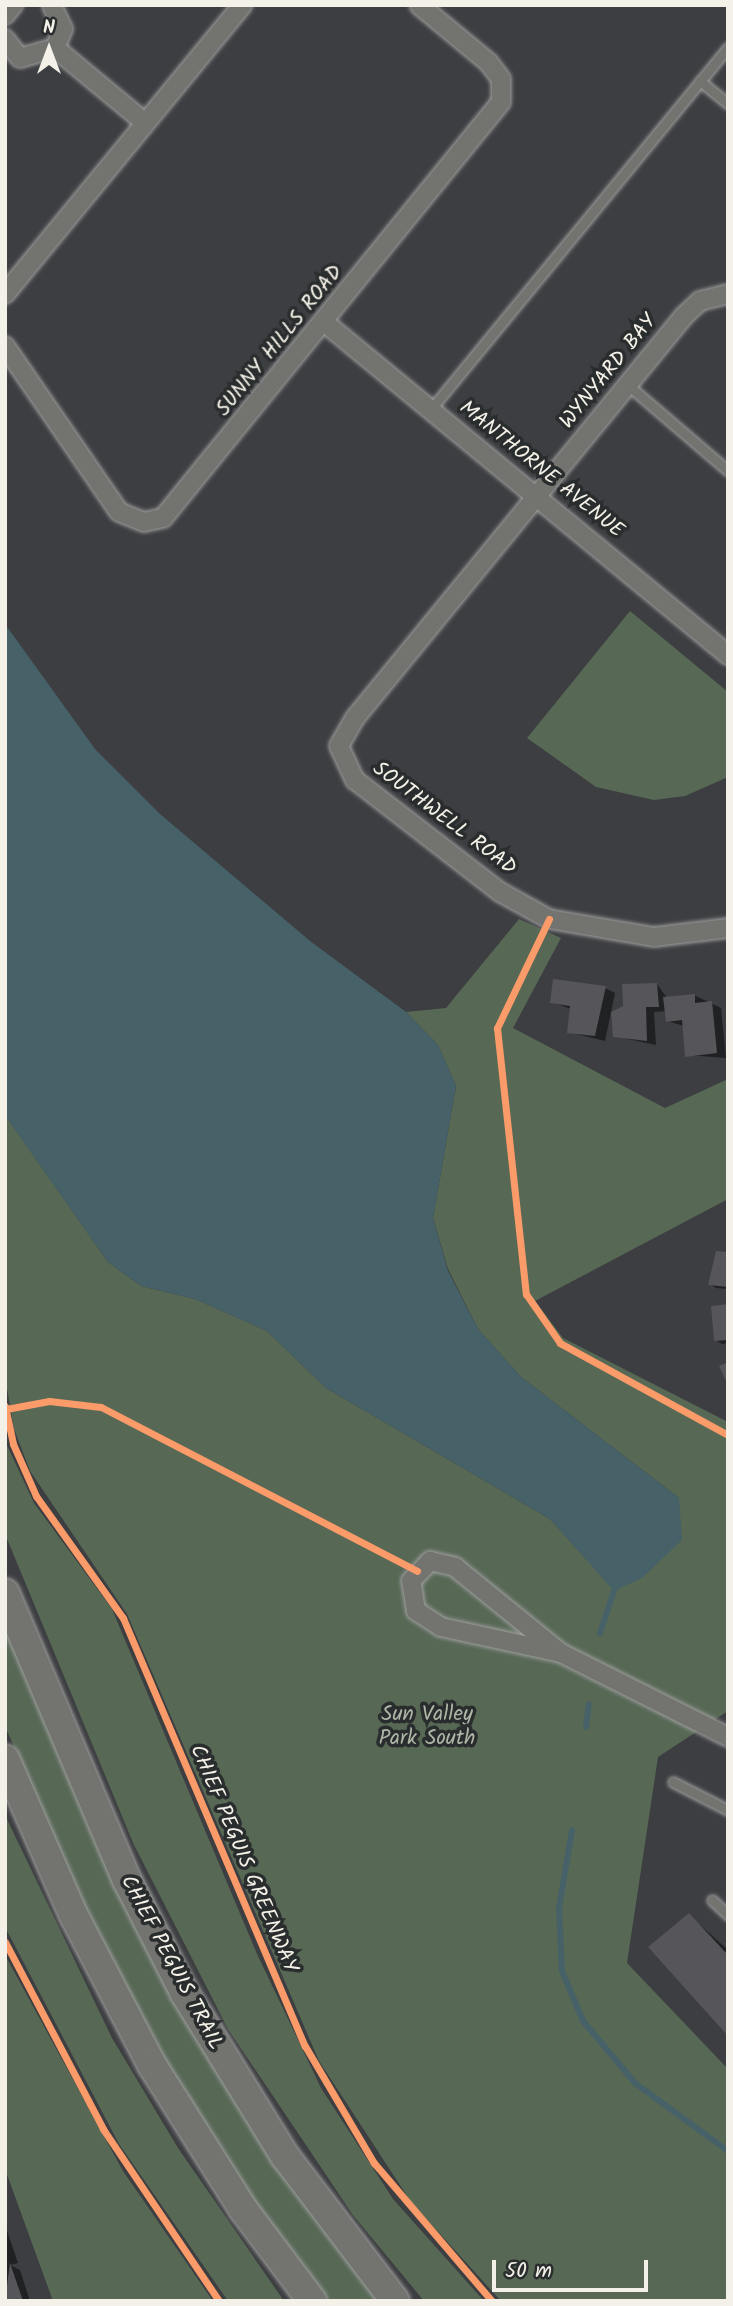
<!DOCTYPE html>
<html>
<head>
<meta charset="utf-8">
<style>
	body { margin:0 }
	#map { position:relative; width:733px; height:2306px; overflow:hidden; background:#3d3e41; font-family:Kalam,sans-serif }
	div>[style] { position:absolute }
	.green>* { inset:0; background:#576855 }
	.water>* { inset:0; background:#476168 }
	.shadow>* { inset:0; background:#0007 }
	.stream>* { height:6px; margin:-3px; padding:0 3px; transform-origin:3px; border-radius:3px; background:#476168 }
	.building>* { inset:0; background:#55555a }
	.roads { filter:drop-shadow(0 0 2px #9f9f9f) drop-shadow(0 0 2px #9f9f9f) }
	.service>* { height:9px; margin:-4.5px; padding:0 4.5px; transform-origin:4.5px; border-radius:4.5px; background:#737370 }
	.minor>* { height:18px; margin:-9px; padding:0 9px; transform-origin:9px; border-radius:9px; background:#737370 }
	.primary>* { height:28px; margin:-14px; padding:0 14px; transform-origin:14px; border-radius:14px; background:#737370 }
	.cycleway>* { height:7px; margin:-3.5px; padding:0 3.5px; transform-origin:3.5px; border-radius:3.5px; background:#fa9b69 }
	span { translate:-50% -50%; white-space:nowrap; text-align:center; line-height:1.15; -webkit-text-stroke:7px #2a2d2e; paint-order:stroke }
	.street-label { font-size:21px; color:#f4f1e8 }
	.park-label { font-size:21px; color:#afb6a7 }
	.frame { position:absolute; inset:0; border:7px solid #f4f1e8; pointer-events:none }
	.north { position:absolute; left:14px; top:14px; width:70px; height:70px; -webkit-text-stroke:5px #2a2d2e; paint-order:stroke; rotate:0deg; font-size:19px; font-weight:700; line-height:28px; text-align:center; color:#f4f1e8 }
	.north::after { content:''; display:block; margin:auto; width:24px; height:32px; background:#f4f1e8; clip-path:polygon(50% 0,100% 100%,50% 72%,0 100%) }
	.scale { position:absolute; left:492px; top:2260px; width:156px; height:32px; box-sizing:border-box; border:4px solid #f4f1e8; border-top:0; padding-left:9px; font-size:21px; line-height:24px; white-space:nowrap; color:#f4f1e8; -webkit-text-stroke:5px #2a2d2e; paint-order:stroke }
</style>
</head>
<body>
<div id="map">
	<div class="green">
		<div style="clip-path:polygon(630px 611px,728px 692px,728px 777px,685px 796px,654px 800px,596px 787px,527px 738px)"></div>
		<div style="clip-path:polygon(519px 919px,561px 938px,513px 1028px,665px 1108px,728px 1079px,728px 1199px,535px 1301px,563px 1338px,728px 1422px,728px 1711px,658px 1757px,627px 1963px,728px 2069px,728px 2301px,501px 2301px,411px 2202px,319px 2061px,127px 1614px,30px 1471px,14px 1429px,5px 1377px,5px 1115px,108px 1262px,141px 1286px,195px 1299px,267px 1331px,326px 1388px,550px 1519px,615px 1591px,679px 1498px,521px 1377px,478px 1329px,448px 1269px,433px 1218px,456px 1086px,438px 1045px,406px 1012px,446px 1008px)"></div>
		<div style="clip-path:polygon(5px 1441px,34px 1503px,112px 1609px,257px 1954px,321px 2088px,393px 2199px,484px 2301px,424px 2301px,353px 2215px,228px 2029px,134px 1845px,5px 1534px)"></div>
		<div style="clip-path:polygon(5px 1621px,156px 1967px,269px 2156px,379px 2301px,329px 2301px,242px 2185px,162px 2059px,85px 1910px,5px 1726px)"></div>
		<div style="clip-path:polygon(5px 1815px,112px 2038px,178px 2148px,284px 2301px,228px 2301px,119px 2144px,5px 1927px)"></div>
		<div style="clip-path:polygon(5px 1955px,123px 2171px,213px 2301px,53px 2301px,5px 2169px)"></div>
	</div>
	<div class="water">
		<div style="clip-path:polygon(5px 624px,95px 749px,160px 814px,310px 941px,406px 1012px,438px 1045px,456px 1086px,433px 1218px,448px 1271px,478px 1329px,521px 1377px,679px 1498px,682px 1540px,642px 1578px,614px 1591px,550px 1519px,326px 1388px,267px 1331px,195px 1299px,141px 1286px,108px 1262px,11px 1124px,5px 1115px)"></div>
	</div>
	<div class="shadow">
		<div style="clip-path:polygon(657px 984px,667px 998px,694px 995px,721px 1008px,726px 1058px,687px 1055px,684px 1026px,667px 1021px,666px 1011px,654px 1012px,656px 1045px,614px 1036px)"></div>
		<div style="clip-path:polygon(605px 988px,615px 993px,605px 1041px,568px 1032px,571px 1009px,552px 1002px)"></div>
		<div style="clip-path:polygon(728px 1254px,728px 1289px,716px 1288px,710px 1284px)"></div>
		<div style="clip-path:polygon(728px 1306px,728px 1343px,722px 1344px,716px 1340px)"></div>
		<div style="clip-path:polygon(689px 1915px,728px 1950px,728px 2033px)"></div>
		<div style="clip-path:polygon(5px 2225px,18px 2263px,10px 2265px,20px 2270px,30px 2301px,5px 2301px)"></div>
	</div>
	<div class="stream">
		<div style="left:600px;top:1633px;width:44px;rotate:-71.6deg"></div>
		<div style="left:586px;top:1727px;width:23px;rotate:-83deg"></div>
		<div style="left:572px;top:1830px;width:79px;rotate:99.5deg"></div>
		<div style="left:559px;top:1908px;width:63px;rotate:87.3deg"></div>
		<div style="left:562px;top:1971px;width:54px;rotate:67.2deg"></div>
		<div style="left:583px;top:2021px;width:81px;rotate:50deg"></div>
		<div style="left:635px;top:2083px;width:115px;rotate:36.2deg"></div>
	</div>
	<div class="building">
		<div style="clip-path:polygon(553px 979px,606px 986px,595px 1036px,567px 1033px,570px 1006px,550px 1003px)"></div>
		<div style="clip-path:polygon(657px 983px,659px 1007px,646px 1007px,647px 1041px,613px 1037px,611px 1012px,623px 1006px,622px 984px)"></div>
		<div style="clip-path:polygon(695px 994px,695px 1003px,712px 1001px,717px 1053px,685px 1057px,682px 1020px,666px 1022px,663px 997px)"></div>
		<div style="clip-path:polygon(716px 1251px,728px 1252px,728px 1287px,708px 1285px)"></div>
		<div style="clip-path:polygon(728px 1304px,728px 1340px,714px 1341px,711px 1306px)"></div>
		<div style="clip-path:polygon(728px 1362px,728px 1385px,719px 1366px)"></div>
		<div style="clip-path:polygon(689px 1913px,728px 1955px,728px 2036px,648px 1947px)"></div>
		<div style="clip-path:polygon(10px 2263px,23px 2301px,5px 2301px)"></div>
	</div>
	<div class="roads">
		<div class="service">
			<div style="left:700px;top:81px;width:36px;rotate:39deg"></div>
			<div style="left:629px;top:386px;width:130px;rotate:40.6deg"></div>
			<div style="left:431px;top:409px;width:468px;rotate:-50.6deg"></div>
			<div style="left:673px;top:1782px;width:62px;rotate:27deg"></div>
			<div style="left:712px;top:1900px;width:22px;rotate:43deg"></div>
		</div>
		<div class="minor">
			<div style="left:5px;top:15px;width:13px;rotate:-51deg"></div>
			<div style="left:5px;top:39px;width:24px;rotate:52deg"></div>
			<div style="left:20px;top:58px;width:36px;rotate:-16deg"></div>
			<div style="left:55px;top:48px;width:21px;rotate:-67deg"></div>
			<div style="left:63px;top:29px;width:26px;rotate:-115deg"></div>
			<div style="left:55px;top:48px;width:116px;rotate:39.7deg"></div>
			<div style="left:5px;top:294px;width:374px;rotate:-50.6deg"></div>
			<div style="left:728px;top:294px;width:29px;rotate:166deg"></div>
			<div style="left:700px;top:301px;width:22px;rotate:137deg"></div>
			<div style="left:684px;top:316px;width:519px;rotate:129.3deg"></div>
			<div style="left:355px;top:718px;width:32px;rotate:120deg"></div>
			<div style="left:339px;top:746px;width:38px;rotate:65deg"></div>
			<div style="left:355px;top:780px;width:183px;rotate:37.7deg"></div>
			<div style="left:500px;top:892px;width:56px;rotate:28.9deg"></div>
			<div style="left:549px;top:919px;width:107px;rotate:9.7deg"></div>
			<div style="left:654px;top:937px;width:75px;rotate:-6.9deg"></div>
			<div style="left:324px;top:322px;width:524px;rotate:39.5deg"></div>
			<div style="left:5px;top:346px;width:201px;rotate:55.5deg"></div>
			<div style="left:119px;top:512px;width:27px;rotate:22deg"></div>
			<div style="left:144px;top:522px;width:19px;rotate:-12deg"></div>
			<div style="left:163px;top:518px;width:536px;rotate:-50.91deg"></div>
			<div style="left:501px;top:102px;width:23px;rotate:-90deg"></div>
			<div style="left:501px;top:79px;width:21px;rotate:-127deg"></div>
			<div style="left:488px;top:62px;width:89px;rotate:-140.4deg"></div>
			<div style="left:561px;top:1653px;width:123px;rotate:-167.8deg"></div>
			<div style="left:441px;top:1627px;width:30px;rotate:-147deg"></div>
			<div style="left:416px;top:1611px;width:30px;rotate:-99deg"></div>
			<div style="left:411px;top:1581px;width:28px;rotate:-46deg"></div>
			<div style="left:430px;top:1561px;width:26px;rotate:13deg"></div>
			<div style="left:455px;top:1567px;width:136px;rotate:39.1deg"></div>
			<div style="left:561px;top:1653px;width:187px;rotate:26.7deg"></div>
		</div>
		<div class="primary">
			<div style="left:5px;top:1593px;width:312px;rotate:67deg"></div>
			<div style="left:127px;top:1880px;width:126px;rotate:63deg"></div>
			<div style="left:184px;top:1992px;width:193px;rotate:58.4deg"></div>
			<div style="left:285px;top:2156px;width:182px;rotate:52.8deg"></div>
			<div style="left:5px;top:1759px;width:171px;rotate:66.3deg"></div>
			<div style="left:74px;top:1916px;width:168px;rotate:62.4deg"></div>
			<div style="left:152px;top:2065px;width:170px;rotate:57.7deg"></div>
			<div style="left:243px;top:2209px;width:115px;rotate:53.1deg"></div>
		</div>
	</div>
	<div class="cycleway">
		<div style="left:549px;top:919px;width:121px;rotate:115.5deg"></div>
		<div style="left:497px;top:1028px;width:268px;rotate:83.8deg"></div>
		<div style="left:526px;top:1294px;width:60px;rotate:55.2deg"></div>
		<div style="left:560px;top:1343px;width:192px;rotate:28.7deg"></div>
		<div style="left:5px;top:1406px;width:39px;rotate:78deg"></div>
		<div style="left:13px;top:1444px;width:57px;rotate:66.1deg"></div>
		<div style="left:36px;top:1496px;width:150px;rotate:54.5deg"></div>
		<div style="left:123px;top:1618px;width:465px;rotate:67deg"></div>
		<div style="left:305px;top:2046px;width:136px;rotate:59.5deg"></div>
		<div style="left:374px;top:2163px;width:182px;rotate:49.5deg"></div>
		<div style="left:6px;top:1409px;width:44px;rotate:-10.5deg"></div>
		<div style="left:49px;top:1401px;width:52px;rotate:6.6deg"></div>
		<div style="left:101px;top:1407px;width:356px;rotate:27.4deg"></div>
		<div style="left:5px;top:1942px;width:211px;rotate:62.3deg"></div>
		<div style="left:103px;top:2129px;width:207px;rotate:56deg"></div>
	</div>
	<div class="street-label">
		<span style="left:280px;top:341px;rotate:-51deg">SUNNY HILLS ROAD</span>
		<span style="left:609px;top:372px;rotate:-51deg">WYNYARD BAY</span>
		<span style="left:541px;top:470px;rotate:39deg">MANTHORNE AVENUE</span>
		<span style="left:444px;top:819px;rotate:37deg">SOUTHWELL ROAD</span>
		<span style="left:243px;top:1859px;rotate:67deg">CHIEF PEGUIS GREENWAY</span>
		<span style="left:171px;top:1963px;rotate:62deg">CHIEF PEGUIS TRAIL</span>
	</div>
	<div class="park-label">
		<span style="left:427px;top:1727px">Sun Valley<br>Park South</span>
	</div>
	<div class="frame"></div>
	<div class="north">N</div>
	<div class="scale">50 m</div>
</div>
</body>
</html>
